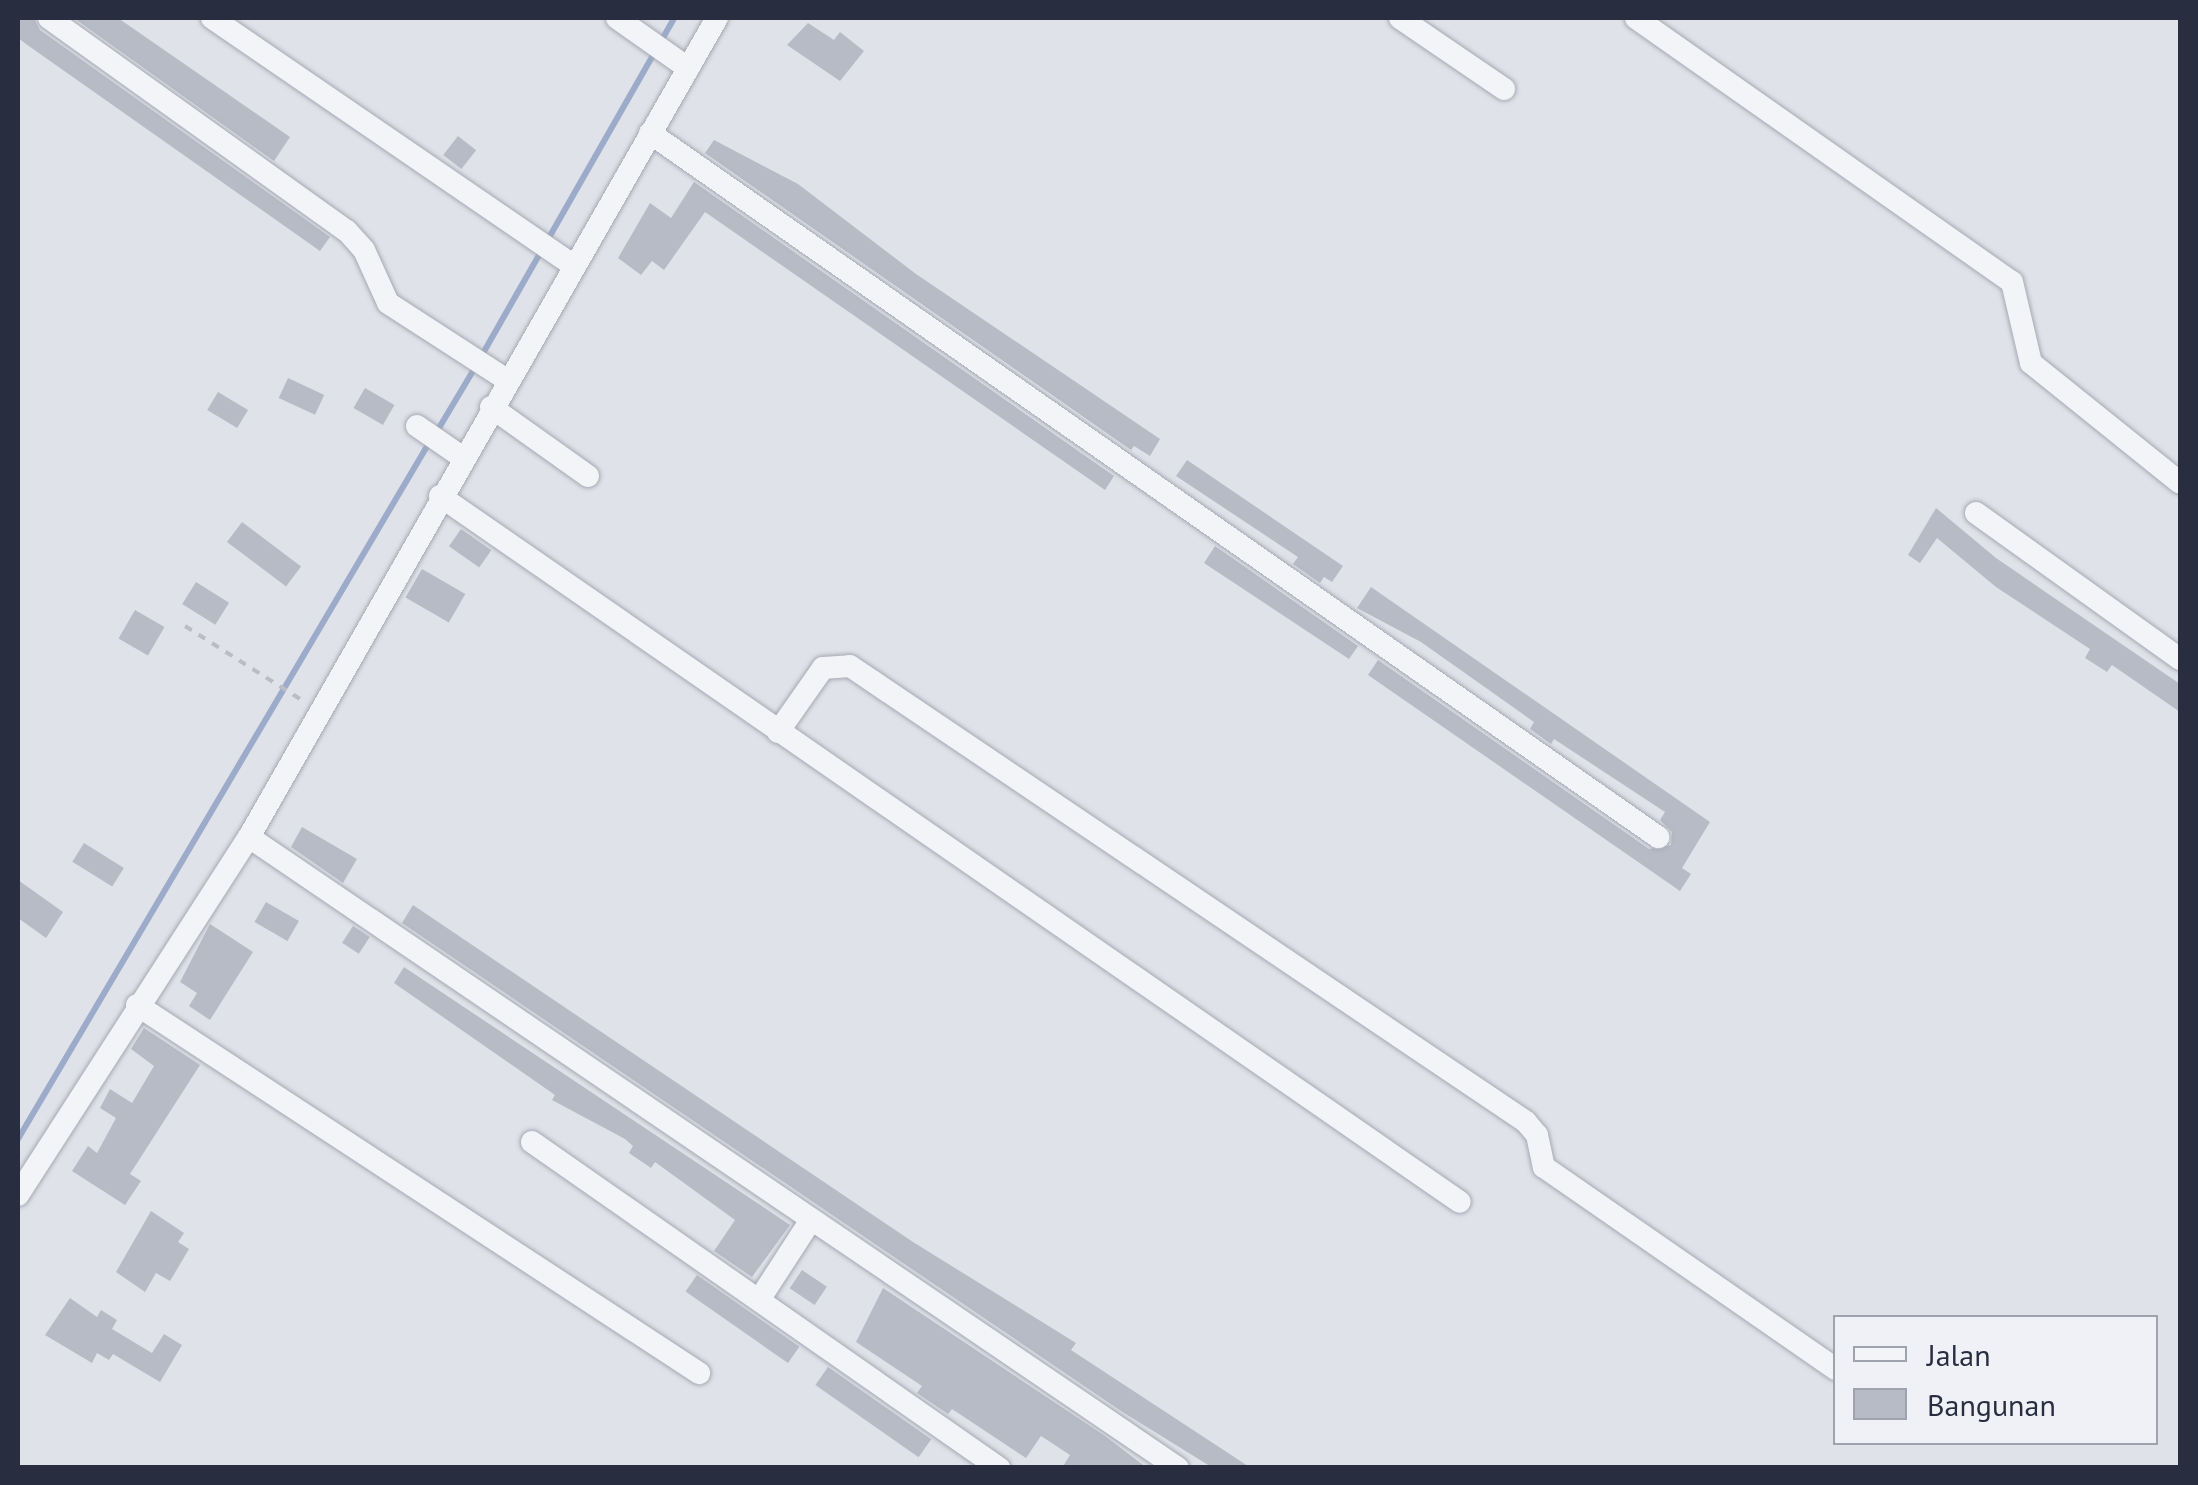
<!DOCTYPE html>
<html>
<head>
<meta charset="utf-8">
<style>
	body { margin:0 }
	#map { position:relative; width:2198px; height:1485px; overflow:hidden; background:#e0e2e9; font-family:"PT Sans",sans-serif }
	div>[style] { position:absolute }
	.stream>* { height:6px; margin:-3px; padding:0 3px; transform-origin:3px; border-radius:3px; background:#9babc9 }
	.building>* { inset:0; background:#b7bbc6; transform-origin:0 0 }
	.path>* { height:4px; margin-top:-2px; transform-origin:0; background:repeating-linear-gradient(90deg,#babdc4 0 8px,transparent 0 16px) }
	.roads { filter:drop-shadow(0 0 2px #a5a8b3) drop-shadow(0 0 2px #a5a8b3) }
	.minor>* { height:22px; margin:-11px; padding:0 11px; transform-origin:11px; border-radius:11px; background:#f3f4f7 }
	span { translate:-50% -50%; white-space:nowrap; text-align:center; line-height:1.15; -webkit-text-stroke:10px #eff1f6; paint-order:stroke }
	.frame { position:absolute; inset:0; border:20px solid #282e40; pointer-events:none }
	.legend { position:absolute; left:1833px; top:1315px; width:325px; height:130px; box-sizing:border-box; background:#eff1f6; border:2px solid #9fa3ad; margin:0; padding:12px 18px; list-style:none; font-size:30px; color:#282e40 }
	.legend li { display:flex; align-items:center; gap:20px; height:50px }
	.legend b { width:50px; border:2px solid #9fa3ad }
</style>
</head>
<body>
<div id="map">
	<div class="stream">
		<div style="left:482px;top:355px;width:388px;rotate:-60.3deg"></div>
		<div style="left:436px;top:433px;width:78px;rotate:-59.2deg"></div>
		<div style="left:18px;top:1139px;width:808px;rotate:-59.44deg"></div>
	</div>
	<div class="building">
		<div style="clip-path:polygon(18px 18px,34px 18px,40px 30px,330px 237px,320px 251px,26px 44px,18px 38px)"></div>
		<div style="clip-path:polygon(74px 18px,118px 18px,290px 137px,274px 161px)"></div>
		<div style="clip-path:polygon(808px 23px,834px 40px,840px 32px,864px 51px,840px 81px,787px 45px)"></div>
		<div style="left:458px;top:136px;width:23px;height:24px;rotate:38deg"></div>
		<div style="clip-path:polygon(714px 140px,798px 184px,916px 274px,1160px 439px,1150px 456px,1134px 446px,1131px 450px,705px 153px)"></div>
		<div style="clip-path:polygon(694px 182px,1114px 476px,1105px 490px,705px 212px,664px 270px,652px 261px,641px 275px,618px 258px,650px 203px,671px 218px)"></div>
		<div style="left:288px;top:378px;width:40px;height:22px;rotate:25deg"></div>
		<div style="left:365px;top:388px;width:34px;height:23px;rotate:30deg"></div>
		<div style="left:218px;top:392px;width:35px;height:21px;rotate:31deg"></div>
		<div style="clip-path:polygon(1187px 460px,1343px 566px,1332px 582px,1324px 577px,1320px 583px,1293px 564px,1298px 557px,1176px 476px)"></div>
		<div style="clip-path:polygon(1936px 508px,1996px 558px,2180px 684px,2180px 712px,2112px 665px,2107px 672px,2085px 658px,2090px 649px,1996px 587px,1937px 538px,1920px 563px,1908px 555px)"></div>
		<div style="left:242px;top:522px;width:74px;height:25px;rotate:37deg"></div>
		<div style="left:461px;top:529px;width:37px;height:21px;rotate:35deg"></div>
		<div style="clip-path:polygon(1215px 546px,1358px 646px,1349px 659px,1204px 563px)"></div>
		<div style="left:422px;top:569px;width:50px;height:33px;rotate:30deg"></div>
		<div style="left:196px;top:582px;width:39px;height:26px;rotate:32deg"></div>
		<div style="clip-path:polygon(1371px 587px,1710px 822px,1682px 868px,1691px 874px,1680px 891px,1368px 675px,1378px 660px,1649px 849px,1671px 845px,1672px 832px,1660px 820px,1665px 812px,1554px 739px,1551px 744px,1530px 729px,1534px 722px,1421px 642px,1357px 608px)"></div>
		<div style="left:135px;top:610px;width:34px;height:33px;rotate:30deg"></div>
		<div style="clip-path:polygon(302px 827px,357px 859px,343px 883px,291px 847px)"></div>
		<div style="left:84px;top:843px;width:47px;height:22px;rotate:32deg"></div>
		<div style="clip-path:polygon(18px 880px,63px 912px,46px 938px,18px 918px)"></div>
		<div style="left:266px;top:902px;width:38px;height:23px;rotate:30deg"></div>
		<div style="clip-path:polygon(413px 905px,913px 1242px,1076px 1343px,1071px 1350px,1251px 1468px,1213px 1468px,1121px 1411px,402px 923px)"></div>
		<div style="clip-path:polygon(210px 924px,253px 952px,210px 1020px,189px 1006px,197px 993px,180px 982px)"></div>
		<div style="left:353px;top:926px;width:20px;height:20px;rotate:33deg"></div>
		<div style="clip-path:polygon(404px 967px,790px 1225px,752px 1277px,714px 1251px,735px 1220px,655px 1162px,651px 1168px,629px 1153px,633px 1146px,625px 1139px,552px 1100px,555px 1095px,394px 983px)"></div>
		<div style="clip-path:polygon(144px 1028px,200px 1065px,130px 1174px,141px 1181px,125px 1205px,72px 1171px,88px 1146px,97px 1153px,116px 1118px,100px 1108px,110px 1089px,132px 1103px,154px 1066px,131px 1049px)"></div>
		<div style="clip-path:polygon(151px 1211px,184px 1233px,178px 1242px,189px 1249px,170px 1281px,156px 1273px,145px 1292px,116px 1272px)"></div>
		<div style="left:802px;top:1270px;width:30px;height:22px;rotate:34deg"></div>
		<div style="left:697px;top:1275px;width:125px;height:20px;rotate:35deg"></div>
		<div style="clip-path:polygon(883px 1288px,1105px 1436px,1147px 1468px,1062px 1468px,1070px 1455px,1041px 1436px,1026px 1458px,952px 1409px,948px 1414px,917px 1393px,922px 1386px,856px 1342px)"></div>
		<div style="clip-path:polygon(70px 1298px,97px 1317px,101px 1310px,117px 1320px,112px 1329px,152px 1353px,164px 1334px,182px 1345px,160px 1382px,113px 1354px,109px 1360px,97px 1353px,92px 1363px,45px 1335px)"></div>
		<div style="left:828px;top:1367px;width:126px;height:22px;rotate:35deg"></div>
	</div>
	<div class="path">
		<div style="left:185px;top:626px;width:140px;rotate:32.4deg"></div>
	</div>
	<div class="roads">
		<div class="minor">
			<div style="left:49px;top:18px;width:366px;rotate:35.6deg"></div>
			<div style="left:347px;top:231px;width:25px;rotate:48deg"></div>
			<div style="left:364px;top:250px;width:58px;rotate:65.6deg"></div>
			<div style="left:388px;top:303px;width:142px;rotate:32.9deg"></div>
			<div style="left:212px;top:18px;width:437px;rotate:34.4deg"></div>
			<div style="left:617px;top:18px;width:87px;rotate:35.2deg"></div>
			<div style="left:1400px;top:18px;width:126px;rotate:34.3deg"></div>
			<div style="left:1636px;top:18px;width:459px;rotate:35.1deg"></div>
			<div style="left:2012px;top:282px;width:83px;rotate:76.8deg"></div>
			<div style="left:2031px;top:363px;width:191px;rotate:38.8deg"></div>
			<div style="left:650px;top:133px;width:1230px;rotate:34.93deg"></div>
			<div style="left:491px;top:407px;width:119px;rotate:35.4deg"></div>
			<div style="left:417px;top:426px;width:55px;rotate:34.6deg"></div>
			<div style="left:440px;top:496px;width:1240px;rotate:34.69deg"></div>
			<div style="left:1976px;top:513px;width:251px;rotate:35.6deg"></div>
			<div style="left:778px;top:732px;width:78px;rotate:-54.9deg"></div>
			<div style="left:823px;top:668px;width:27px;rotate:-4deg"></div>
			<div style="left:850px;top:666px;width:815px;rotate:34deg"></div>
			<div style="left:1526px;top:1122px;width:17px;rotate:50deg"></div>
			<div style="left:1537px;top:1135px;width:33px;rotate:78deg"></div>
			<div style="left:1544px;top:1167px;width:355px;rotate:34.7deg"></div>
			<div style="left:249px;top:837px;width:1123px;rotate:34.19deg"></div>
			<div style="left:137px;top:1005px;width:672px;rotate:33.22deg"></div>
			<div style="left:532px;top:1142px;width:570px;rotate:34.92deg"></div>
			<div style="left:18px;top:1195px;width:426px;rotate:-57.2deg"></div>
			<div style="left:249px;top:837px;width:943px;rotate:-60.26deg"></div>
			<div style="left:759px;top:1300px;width:92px;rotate:-57deg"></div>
		</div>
	</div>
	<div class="frame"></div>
	<ul class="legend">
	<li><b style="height:12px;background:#f3f4f7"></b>Jalan</li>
	<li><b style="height:28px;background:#b7bbc6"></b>Bangunan</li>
	</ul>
</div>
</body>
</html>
